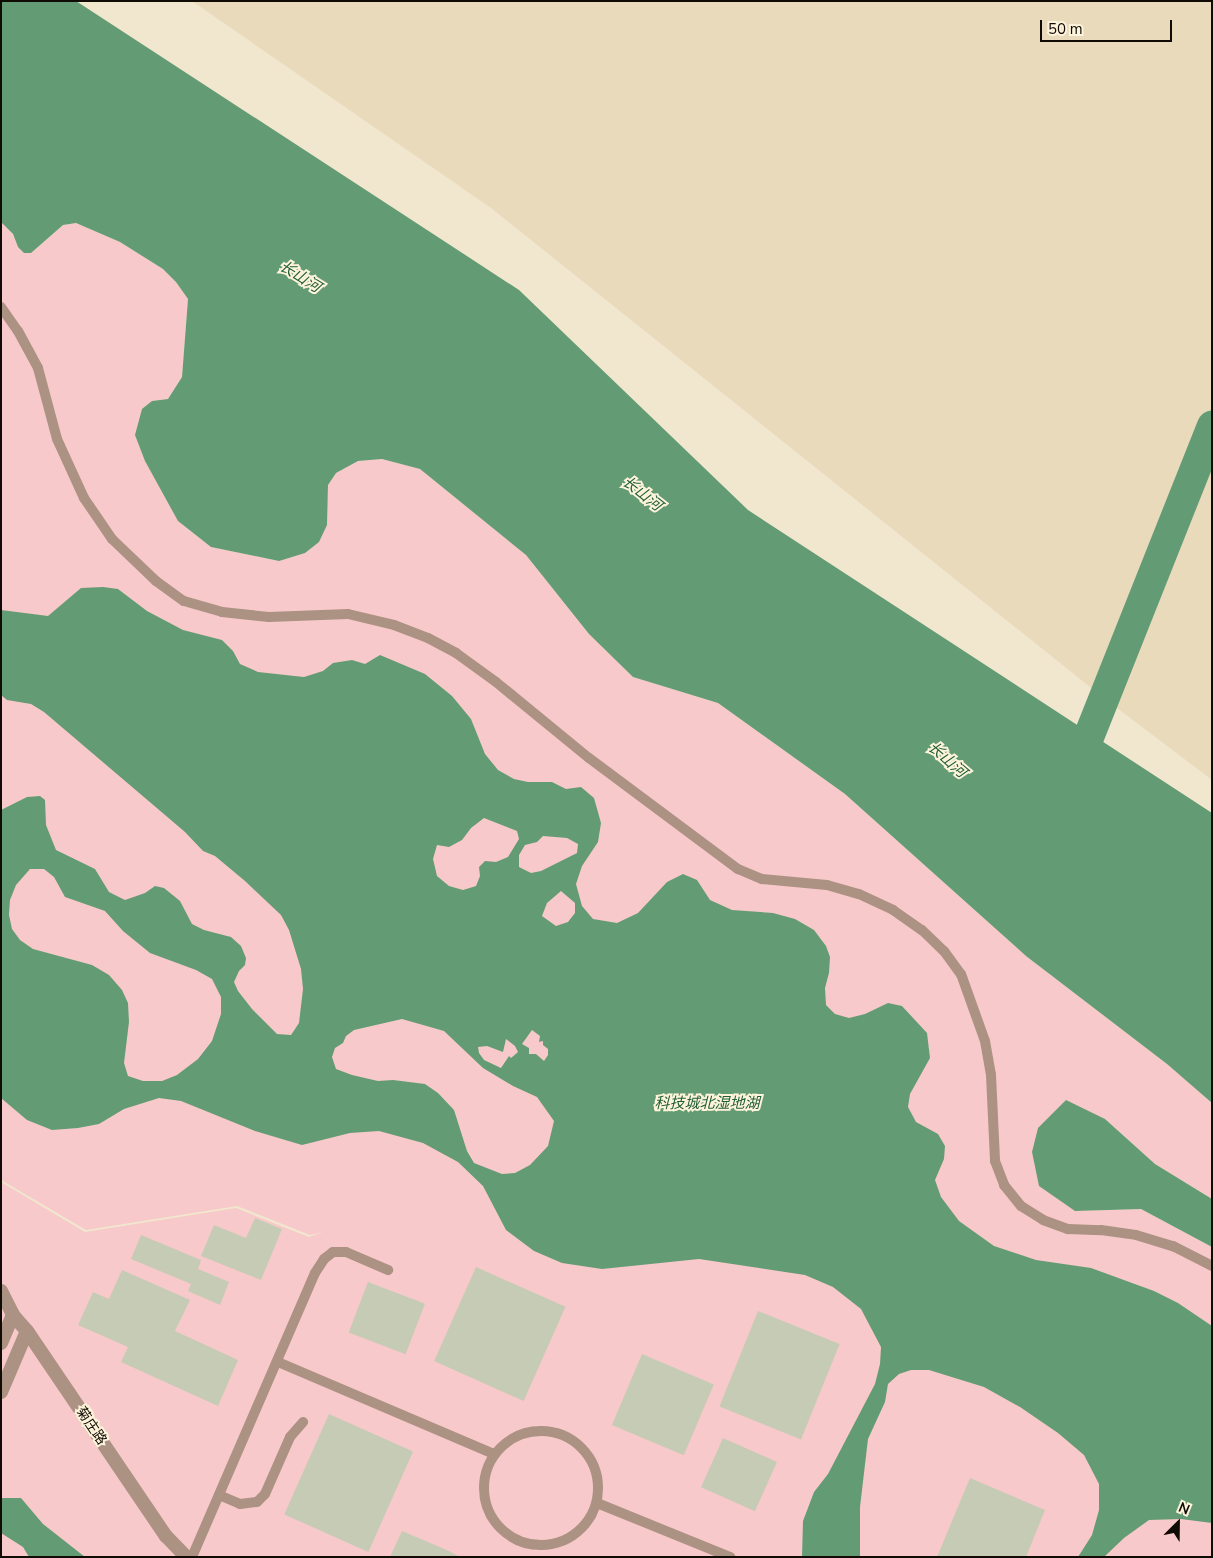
<!DOCTYPE html>
<html>
<head>
<meta charset="utf-8">
<style>
	body { margin:0 }
	#map { position:relative; width:1213px; height:1558px; overflow:hidden; background:#f1e6ce; font-family:"Nunito Sans","Noto Sans SC",sans-serif }
	div>[style] { position:absolute }
	.built>* { inset:0; background:#e9dabc }
	.green>* { inset:0; background:#f8c9ca }
	.water>* { inset:0; background:#639c74 }
	.river>* { height:31px; margin:-15.5px; padding:0 15.5px; transform-origin:15.5px; border-radius:15.5px; background:#639c74 }
	.building>* { inset:0; background:#c5cbb4; transform-origin:0 0 }
	.service>* { height:10px; margin:-5px; padding:0 5px; transform-origin:5px; border-radius:5px; background:#ac9283 }
	.service>.ring { margin:-5px; padding:0; box-sizing:content-box; background:none; border:10px solid #ac9283; border-radius:50% }
	.minor>* { height:14px; margin:-7px; padding:0 7px; transform-origin:7px; border-radius:7px; background:#ac9283 }
	.tertiary>* { height:14px; margin:-7px; padding:0 7px; transform-origin:7px; border-radius:7px; background:#ac9283 }
	span { translate:-50% -50%; white-space:nowrap; text-align:center; line-height:1.15; -webkit-text-stroke:4px #fef3db; paint-order:stroke }
	.street-label { font-size:14px; color:#100c05 }
	.water-label { font-size:15px; color:#1f5f37; font-style:italic }
	.frame { position:absolute; inset:0; border:2px solid #100c05; pointer-events:none }
	.north { position:absolute; left:1153px; top:1498px; width:50px; height:50px; -webkit-text-stroke:4px #fef3db; paint-order:stroke; rotate:23deg; font-size:14px; font-weight:700; line-height:20px; text-align:center; color:#100c05 }
	.north::after { content:''; display:block; margin:auto; width:18px; height:22px; background:#100c05; clip-path:polygon(50% 0,100% 100%,50% 72%,0 100%) }
	.scale { position:absolute; left:1040px; top:20px; width:132px; height:22px; box-sizing:border-box; border:2px solid #100c05; border-top:0; padding-left:6px; font-size:15px; line-height:18px; white-space:nowrap; color:#100c05; -webkit-text-stroke:4px #fef3db; paint-order:stroke }
</style>
</head>
<body>
<div id="map">
	<div class="built">
		<div style="clip-path:polygon(192px 1px,1212px 1px,1212px 780px,1100px 695px,491px 208px)"></div>
	</div>
	<div class="green">
		<div style="clip-path:polygon(1px 222px,13px 235px,18px 247px,24px 253px,31px 253px,63px 225px,76px 223px,120px 242px,163px 269px,176px 282px,188px 299px,182px 377px,168px 399px,152px 401px,178px 521px,211px 547px,279px 561px,326px 525px,328px 484px,336px 473px,358px 461px,382px 459px,420px 469px,526px 555px,589px 634px,633px 677px,718px 703px,845px 794px,1026px 956px,1167px 1064px,1212px 1103px,1212px 1199px,1155px 1164px,1105px 1119px,1075px 1211px,1141px 1209px,1212px 1247px,1212px 1557px,1px 1557px,1px 1182px,85px 1232px,236px 1208px,309px 1237px,323px 1232px,310px 1235px,237px 1206px,86px 1230px,1px 1180px)"></div>
	</div>
	<div class="water">
		<div style="clip-path:polygon(1px 1px,76px 1px,519px 290px,748px 510px,1212px 813px,1212px 1103px,1167px 1064px,1026px 956px,845px 794px,718px 703px,633px 677px,589px 634px,526px 555px,420px 469px,382px 459px,358px 461px,336px 473px,328px 485px,327px 525px,319px 542px,305px 553px,279px 561px,211px 547px,178px 521px,145px 461px,135px 435px,142px 409px,152px 401px,168px 399px,182px 377px,188px 299px,176px 282px,163px 269px,120px 242px,76px 223px,63px 225px,31px 253px,24px 253px,18px 247px,13px 234px,1px 222px)"></div>
		<div style="clip-path:polygon(evenodd,103px 587px,118px 589px,147px 611px,183px 630px,222px 640px,233px 651px,240px 664px,258px 672px,304px 677px,323px 671px,333px 663px,352px 660px,365px 664px,380px 655px,425px 674px,452px 696px,471px 719px,485px 754px,498px 770px,514px 779px,528px 782px,552px 782px,566px 789px,581px 787px,594px 798px,601px 823px,598px 842px,582px 866px,576px 884px,582px 906px,593px 919px,617px 923px,638px 913px,667px 882px,683px 874px,697px 880px,710px 900px,732px 910px,773px 913px,795px 919px,814px 930px,826px 946px,830px 957px,829px 973px,825px 988px,826px 1005px,835px 1014px,849px 1018px,865px 1014px,888px 1003px,902px 1006px,927px 1033px,930px 1058px,910px 1094px,908px 1107px,916px 1122px,938px 1134px,945px 1146px,944px 1159px,935px 1180px,941px 1197px,959px 1221px,994px 1246px,1036px 1260px,1091px 1268px,1154px 1291px,1178px 1303px,1212px 1326px,1212px 1523px,1181px 1519px,1149px 1520px,1124px 1538px,1104px 1557px,1078px 1557px,1092px 1535px,1099px 1510px,1099px 1484px,1084px 1455px,1058px 1433px,1020px 1407px,984px 1387px,929px 1370px,911px 1370px,899px 1374px,888px 1384px,885px 1402px,868px 1439px,860px 1507px,860px 1557px,802px 1557px,803px 1521px,814px 1492px,828px 1474px,875px 1384px,880px 1364px,881px 1347px,861px 1309px,833px 1287px,805px 1275px,699px 1259px,602px 1269px,562px 1263px,534px 1251px,506px 1230px,483px 1186px,458px 1162px,423px 1143px,379px 1131px,350px 1133px,302px 1145px,255px 1131px,181px 1101px,159px 1098px,124px 1109px,99px 1124px,78px 1128px,52px 1130px,27px 1120px,1px 1098px,1px 810px,27px 797px,40px 796px,45px 800px,46px 825px,56px 850px,95px 869px,109px 892px,125px 900px,145px 893px,155px 886px,164px 888px,180px 901px,192px 924px,204px 930px,231px 937px,241px 946px,246px 958px,245px 965px,239px 971px,234px 982px,238px 991px,252px 1009px,277px 1034px,291px 1035px,299px 1023px,303px 989px,301px 969px,289px 930px,281px 915px,245px 881px,215px 856px,203px 851px,185px 832px,44px 712px,31px 704px,7px 700px,1px 695px,1px 610px,48px 616px,81px 588px,103px 587px,484px 818px,517px 831px,519px 839px,508px 857px,496px 862px,485px 861px,479px 867px,480px 876px,476px 886px,463px 890px,449px 886px,437px 876px,433px 859px,437px 845px,449px 847px,462px 840px,471px 828px,484px 818px,103px 587px,543px 836px,567px 838px,578px 844px,577px 853px,541px 871px,531px 873px,519px 867px,519px 855px,525px 845px,537px 842px,543px 836px,103px 587px,30px 869px,44px 869px,54px 877px,65px 897px,105px 911px,123px 931px,150px 953px,196px 970px,212px 979px,221px 997px,221px 1014px,212px 1041px,198px 1059px,177px 1075px,162px 1081px,143px 1081px,128px 1076px,124px 1063px,129px 1022px,128px 1003px,122px 990px,109px 975px,92px 965px,33px 949px,20px 940px,12px 929px,9px 915px,10px 900px,16px 885px,30px 869px,103px 587px,561px 891px,575px 903px,575px 913px,568px 922px,556px 926px,542px 916px,547px 903px,561px 891px,103px 587px,402px 1019px,444px 1031px,483px 1068px,513px 1086px,537px 1097px,554px 1121px,548px 1146px,530px 1165px,515px 1173px,502px 1174px,474px 1163px,467px 1151px,454px 1110px,438px 1093px,425px 1084px,393px 1080px,378px 1081px,352px 1075px,336px 1069px,332px 1057px,335px 1048px,343px 1043px,346px 1036px,354px 1030px,402px 1019px,103px 587px,532px 1030px,540px 1036px,539px 1042px,543px 1041px,543px 1045px,548px 1049px,548px 1055px,544px 1061px,536px 1054px,529px 1054px,529px 1048px,522px 1044px,532px 1030px,103px 587px,506px 1039px,515px 1046px,518px 1052px,511px 1058px,509px 1056px,501px 1068px,484px 1060px,479px 1053px,478px 1047px,487px 1046px,503px 1052px,506px 1039px)"></div>
		<div style="clip-path:polygon(1066px 1100px,1105px 1119px,1155px 1164px,1212px 1199px,1212px 1247px,1141px 1209px,1075px 1211px,1039px 1186px,1032px 1152px,1038px 1128px)"></div>
		<div style="clip-path:polygon(1px 1498px,21px 1498px,43px 1524px,85px 1557px,29px 1557px,23px 1547px,1px 1533px)"></div>
	</div>
	<div class="river">
		<div style="left:1074px;top:772px;width:373px;rotate:-68.3deg"></div>
	</div>
	<div class="building">
		<div style="clip-path:polygon(255px 1218px,282px 1229px,261px 1280px,201px 1256px,214px 1225px,246px 1238px)"></div>
		<div style="clip-path:polygon(141px 1235px,201px 1260px,198px 1269px,229px 1282px,220px 1305px,188px 1291px,191px 1284px,131px 1259px)"></div>
		<div style="left:476px;top:1267px;width:98px;height:103px;rotate:24deg"></div>
		<div style="clip-path:polygon(122px 1270px,190px 1300px,175px 1331px,238px 1360px,218px 1406px,121px 1362px,128px 1347px,78px 1325px,93px 1292px,109px 1299px)"></div>
		<div style="left:368px;top:1282px;width:61px;height:54px;rotate:21deg"></div>
		<div style="left:758px;top:1311px;width:88px;height:103px;rotate:22deg"></div>
		<div style="left:642px;top:1354px;width:78px;height:77px;rotate:23deg"></div>
		<div style="left:329px;top:1414px;width:92px;height:110px;rotate:24deg"></div>
		<div style="left:723px;top:1438px;width:59px;height:54px;rotate:24deg"></div>
		<div style="clip-path:polygon(970px 1478px,1045px 1510px,1026px 1557px,937px 1557px)"></div>
		<div style="clip-path:polygon(402px 1531px,449px 1551px,460px 1557px,390px 1557px)"></div>
	</div>
	<div class="service">
		<div style="left:1px;top:307px;width:29px;rotate:55deg"></div>
		<div style="left:18px;top:331px;width:42px;rotate:61.6deg"></div>
		<div style="left:38px;top:368px;width:73px;rotate:75deg"></div>
		<div style="left:57px;top:439px;width:65px;rotate:65.4deg"></div>
		<div style="left:84px;top:498px;width:50px;rotate:55.7deg"></div>
		<div style="left:112px;top:539px;width:61px;rotate:43.7deg"></div>
		<div style="left:156px;top:581px;width:34px;rotate:36deg"></div>
		<div style="left:184px;top:601px;width:40px;rotate:16deg"></div>
		<div style="left:222px;top:612px;width:47px;rotate:6.1deg"></div>
		<div style="left:269px;top:617px;width:79px;rotate:-2.2deg"></div>
		<div style="left:348px;top:614px;width:47px;rotate:13.4deg"></div>
		<div style="left:394px;top:625px;width:36px;rotate:21deg"></div>
		<div style="left:428px;top:638px;width:32px;rotate:28deg"></div>
		<div style="left:456px;top:653px;width:49px;rotate:35.9deg"></div>
		<div style="left:496px;top:682px;width:120px;rotate:39.3deg"></div>
		<div style="left:589px;top:758px;width:186px;rotate:36.7deg"></div>
		<div style="left:738px;top:869px;width:26px;rotate:23deg"></div>
		<div style="left:762px;top:879px;width:65px;rotate:5.3deg"></div>
		<div style="left:827px;top:885px;width:33px;rotate:16deg"></div>
		<div style="left:859px;top:894px;width:38px;rotate:25deg"></div>
		<div style="left:893px;top:910px;width:35px;rotate:35deg"></div>
		<div style="left:922px;top:930px;width:30px;rotate:44deg"></div>
		<div style="left:944px;top:951px;width:29px;rotate:54deg"></div>
		<div style="left:961px;top:974px;width:71px;rotate:70.3deg"></div>
		<div style="left:985px;top:1041px;width:35px;rotate:80deg"></div>
		<div style="left:991px;top:1075px;width:86px;rotate:87.3deg"></div>
		<div style="left:995px;top:1161px;width:26px;rotate:69deg"></div>
		<div style="left:1004px;top:1185px;width:27px;rotate:51deg"></div>
		<div style="left:1021px;top:1206px;width:26px;rotate:32deg"></div>
		<div style="left:1043px;top:1220px;width:27px;rotate:20deg"></div>
		<div style="left:1068px;top:1229px;width:33px;rotate:2deg"></div>
		<div style="left:1101px;top:1230px;width:35px;rotate:8deg"></div>
		<div style="left:1136px;top:1235px;width:39px;rotate:17deg"></div>
		<div style="left:1173px;top:1246px;width:44px;rotate:27.1deg"></div>
		<div style="left:278px;top:1362px;width:235px;rotate:23.1deg"></div>
		<div class="ring" style="left:484px;top:1431px;width:104px;height:104px"></div>
		<div style="left:219px;top:1495px;width:23px;rotate:23deg"></div>
		<div style="left:240px;top:1504px;width:17px;rotate:-7deg"></div>
		<div style="left:257px;top:1502px;width:11px;rotate:-45deg"></div>
		<div style="left:265px;top:1494px;width:62px;rotate:-66.3deg"></div>
		<div style="left:290px;top:1437px;width:20px;rotate:-49deg"></div>
		<div style="left:597px;top:1503px;width:144px;rotate:22.1deg"></div>
		<div style="left:192px;top:1557px;width:309px;rotate:-66.6deg"></div>
		<div style="left:315px;top:1273px;width:17px;rotate:-57deg"></div>
		<div style="left:324px;top:1259px;width:11px;rotate:-38deg"></div>
		<div style="left:333px;top:1252px;width:13px"></div>
		<div style="left:346px;top:1252px;width:46px;rotate:23.2deg"></div>
	</div>
	<div class="minor">
		<div style="left:1px;top:1291px;width:27px;rotate:63deg"></div>
		<div style="left:13px;top:1315px;width:21px;rotate:49deg"></div>
		<div style="left:27px;top:1331px;width:248px;rotate:55.9deg"></div>
		<div style="left:166px;top:1536px;width:29px;rotate:46deg"></div>
	</div>
	<div class="tertiary">
		<div style="left:1px;top:1343px;width:30px;rotate:-67deg"></div>
		<div style="left:1px;top:1392px;width:66px;rotate:-66.9deg"></div>
	</div>
	<div class="street-label">
		<span style="left:91px;top:1426px;rotate:56deg">菊庄路</span>
	</div>
	<div class="water-label">
		<span style="left:300px;top:277px;rotate:32deg">长山河</span>
		<span style="left:642px;top:494px;rotate:38deg">长山河</span>
		<span style="left:947px;top:760px;rotate:41deg">长山河</span>
		<span style="left:707px;top:1104px">科技城北湿地湖</span>
	</div>
	<div class="frame"></div>
	<div class="north">N</div>
	<div class="scale">50 m</div>
</div>
</body>
</html>
